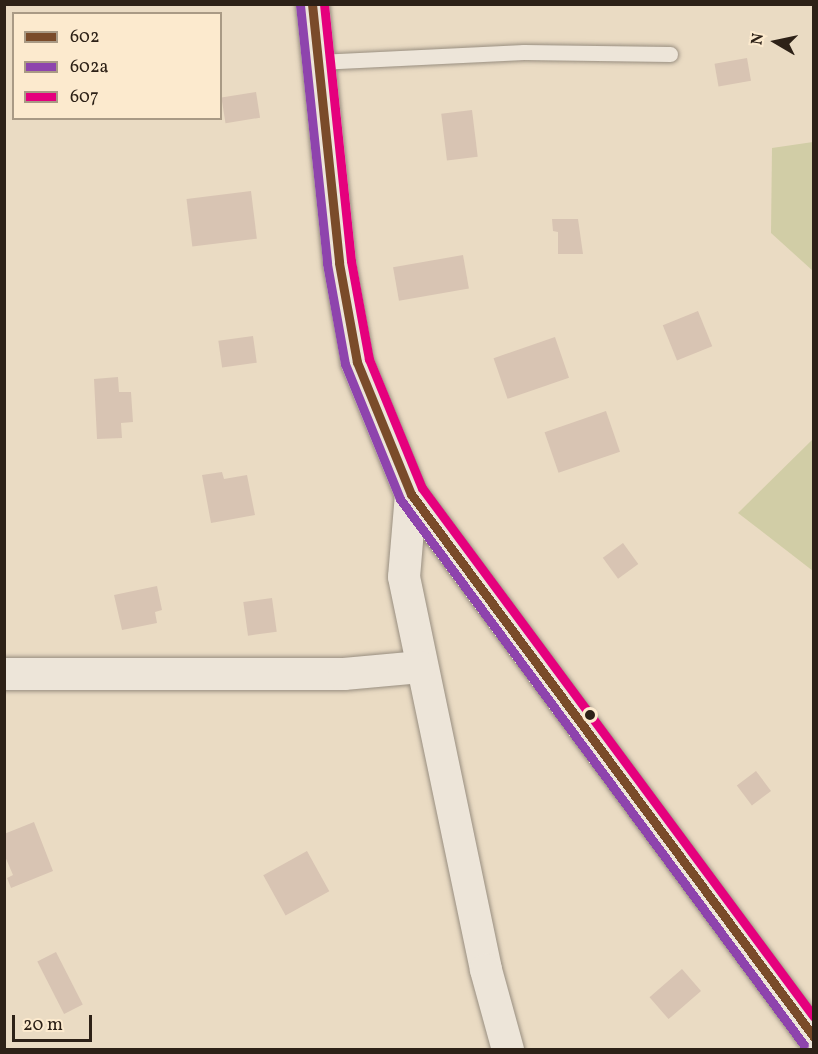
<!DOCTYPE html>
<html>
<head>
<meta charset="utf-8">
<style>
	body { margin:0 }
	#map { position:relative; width:818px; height:1054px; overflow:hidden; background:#eadbc3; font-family:Vollkorn,serif }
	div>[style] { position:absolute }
	.green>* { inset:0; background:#d1cda6 }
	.building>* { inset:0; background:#d8c4b3; transform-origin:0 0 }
	.roads { filter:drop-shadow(0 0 2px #988e80) drop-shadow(0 0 2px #988e80) }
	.service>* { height:15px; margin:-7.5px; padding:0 7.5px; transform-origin:7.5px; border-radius:7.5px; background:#ede5d9 }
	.minor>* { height:32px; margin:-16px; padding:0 16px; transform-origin:16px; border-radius:16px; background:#ede5d9 }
	.secondary>* { height:33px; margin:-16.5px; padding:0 16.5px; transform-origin:16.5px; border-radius:16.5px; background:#ede5d9 }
	.bus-1>* { height:9px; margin:-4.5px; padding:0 4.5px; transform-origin:4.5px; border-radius:4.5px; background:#7a4b2a }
	.bus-2>* { height:9px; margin:-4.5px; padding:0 4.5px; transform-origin:4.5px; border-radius:4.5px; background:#8e44ad }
	.bus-3>* { height:9px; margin:-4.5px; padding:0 4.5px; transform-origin:4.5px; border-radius:4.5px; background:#e5007d }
	.dots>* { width:16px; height:16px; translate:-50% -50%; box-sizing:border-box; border:3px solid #fceace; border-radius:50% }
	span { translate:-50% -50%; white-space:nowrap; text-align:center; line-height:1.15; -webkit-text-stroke:4.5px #fceace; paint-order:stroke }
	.frame { position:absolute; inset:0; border:6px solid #2d2117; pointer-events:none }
	.legend { position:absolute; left:12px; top:12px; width:210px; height:108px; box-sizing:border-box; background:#fceace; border:2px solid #a99a85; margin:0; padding:8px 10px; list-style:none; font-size:18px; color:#2d2117 }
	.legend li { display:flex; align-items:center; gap:12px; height:30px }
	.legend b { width:30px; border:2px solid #a99a85 }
	.north { position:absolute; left:746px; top:12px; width:60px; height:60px; -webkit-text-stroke:4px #fceace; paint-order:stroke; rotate:279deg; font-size:16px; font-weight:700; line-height:24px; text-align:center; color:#2d2117 }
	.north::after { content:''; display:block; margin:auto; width:21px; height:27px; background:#2d2117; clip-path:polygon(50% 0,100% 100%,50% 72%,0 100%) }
	.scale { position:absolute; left:12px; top:1015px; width:80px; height:27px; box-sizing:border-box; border:3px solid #2d2117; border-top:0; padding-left:8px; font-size:18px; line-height:21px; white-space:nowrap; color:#2d2117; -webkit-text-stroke:4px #fceace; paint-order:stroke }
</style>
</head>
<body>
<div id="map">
	<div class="green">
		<div style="clip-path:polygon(813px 142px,814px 142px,813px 271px,771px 233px,772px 148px)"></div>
		<div style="clip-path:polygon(813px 439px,813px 571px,738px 513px)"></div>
	</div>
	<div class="building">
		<div style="left:747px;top:58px;width:23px;height:33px;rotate:80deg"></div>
		<div style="left:256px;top:92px;width:26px;height:35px;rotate:81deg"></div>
		<div style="left:472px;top:110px;width:47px;height:31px;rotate:83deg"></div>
		<div style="left:251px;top:191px;width:48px;height:65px;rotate:83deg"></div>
		<div style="clip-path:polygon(552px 219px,578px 219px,583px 254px,558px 254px,558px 232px,553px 231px)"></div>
		<div style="left:463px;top:255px;width:34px;height:71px;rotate:80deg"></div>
		<div style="left:698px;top:311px;width:38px;height:38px;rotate:68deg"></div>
		<div style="left:253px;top:336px;width:27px;height:35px;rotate:82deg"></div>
		<div style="left:555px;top:337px;width:43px;height:65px;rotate:71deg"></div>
		<div style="clip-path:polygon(118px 377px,119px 392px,131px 392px,133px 422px,121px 423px,122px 438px,97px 439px,94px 379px)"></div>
		<div style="left:606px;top:411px;width:43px;height:65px;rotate:71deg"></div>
		<div style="clip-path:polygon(222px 472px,224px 479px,247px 475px,255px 515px,211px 523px,202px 475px)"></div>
		<div style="left:623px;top:543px;width:26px;height:25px;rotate:54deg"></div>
		<div style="clip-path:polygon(157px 586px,162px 610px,155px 612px,157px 623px,122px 630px,114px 595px)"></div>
		<div style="left:272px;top:598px;width:34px;height:29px;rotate:82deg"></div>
		<div style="left:756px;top:771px;width:25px;height:24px;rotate:53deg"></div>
		<div style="clip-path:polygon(34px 822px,53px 871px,11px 888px,7px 878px,13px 875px,4px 854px,4px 834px)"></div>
		<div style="left:307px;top:851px;width:46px;height:50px;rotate:61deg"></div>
		<div style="left:56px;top:952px;width:59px;height:21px;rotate:63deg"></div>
		<div style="left:682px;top:969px;width:29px;height:43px;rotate:49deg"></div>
	</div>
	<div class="roads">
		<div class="service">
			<div style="left:318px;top:62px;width:206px;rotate:-2.8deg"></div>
			<div style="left:524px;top:52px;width:146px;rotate:0.8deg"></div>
		</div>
		<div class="minor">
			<div style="left:411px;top:494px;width:83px;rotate:94.8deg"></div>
			<div style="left:404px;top:577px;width:401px;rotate:78.2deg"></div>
			<div style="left:486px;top:970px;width:83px;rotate:74.6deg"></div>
			<div style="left:4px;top:674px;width:340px"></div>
			<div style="left:344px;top:674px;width:77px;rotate:-5.2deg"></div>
		</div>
		<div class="secondary">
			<div style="left:312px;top:4px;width:260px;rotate:84deg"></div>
			<div style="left:339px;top:263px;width:101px;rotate:79.7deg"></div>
			<div style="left:357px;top:362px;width:143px;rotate:67.8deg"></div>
			<div style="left:411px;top:494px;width:677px;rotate:53.47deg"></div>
		</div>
	</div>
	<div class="bus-1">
		<div style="left:312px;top:4px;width:260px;rotate:84deg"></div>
		<div style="left:339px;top:263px;width:101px;rotate:79.7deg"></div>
		<div style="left:357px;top:362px;width:143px;rotate:67.8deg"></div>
		<div style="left:411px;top:494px;width:676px;rotate:53.42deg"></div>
	</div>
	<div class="bus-2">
		<div style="left:300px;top:5px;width:260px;rotate:84deg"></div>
		<div style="left:327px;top:264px;width:102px;rotate:79.8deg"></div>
		<div style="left:345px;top:364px;width:146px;rotate:67.8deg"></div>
		<div style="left:400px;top:499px;width:679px;rotate:53.5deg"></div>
	</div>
	<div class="bus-3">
		<div style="left:324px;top:4px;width:258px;rotate:84deg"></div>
		<div style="left:351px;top:261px;width:100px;rotate:79.6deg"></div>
		<div style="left:369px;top:359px;width:139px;rotate:67.7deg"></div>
		<div style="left:422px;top:488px;width:658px;rotate:53.46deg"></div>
	</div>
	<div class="dots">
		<div style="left:590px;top:715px;background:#2d2117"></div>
	</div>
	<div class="frame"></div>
	<ul class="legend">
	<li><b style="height:8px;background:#7a4b2a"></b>602</li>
	<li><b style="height:8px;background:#8e44ad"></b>602а</li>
	<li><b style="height:8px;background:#e5007d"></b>607</li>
	</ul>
	<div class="north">N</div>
	<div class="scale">20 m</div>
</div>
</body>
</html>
